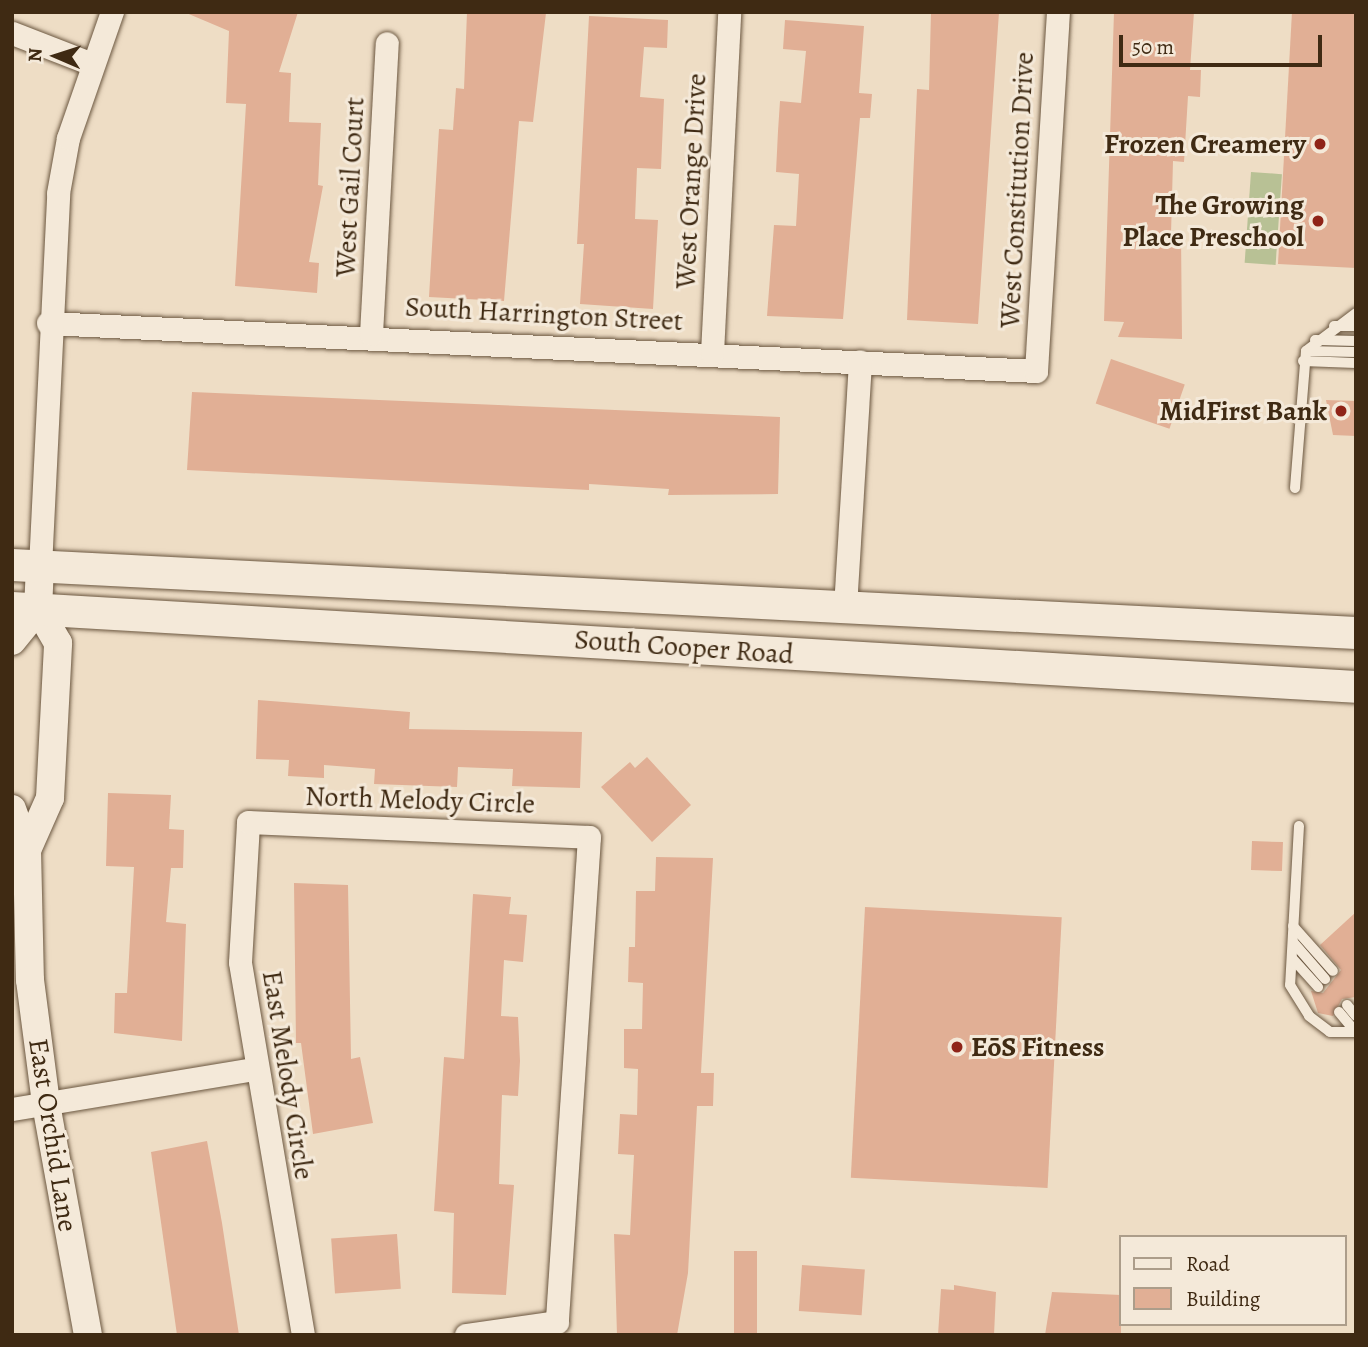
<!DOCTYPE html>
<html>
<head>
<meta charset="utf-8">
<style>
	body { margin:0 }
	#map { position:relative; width:1368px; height:1347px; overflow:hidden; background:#eeddc5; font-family:Alegreya,serif }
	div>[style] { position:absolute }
	.green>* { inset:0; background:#b8c195; transform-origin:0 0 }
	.building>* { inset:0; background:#e1af95; transform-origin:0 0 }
	.roads { filter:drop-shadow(0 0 2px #6b5740) drop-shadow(0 0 2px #6b5740) }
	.service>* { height:10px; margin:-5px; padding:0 5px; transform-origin:5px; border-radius:5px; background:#f4e9d9 }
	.minor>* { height:23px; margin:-11.5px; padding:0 11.5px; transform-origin:11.5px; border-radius:11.5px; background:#f4e9d9 }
	.tertiary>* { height:28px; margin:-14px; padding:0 14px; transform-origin:14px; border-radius:14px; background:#f4e9d9 }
	.secondary>* { height:32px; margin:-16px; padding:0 16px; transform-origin:16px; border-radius:16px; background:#f4e9d9 }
	.dots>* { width:19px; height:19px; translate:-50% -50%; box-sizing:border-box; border:4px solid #f4e9d9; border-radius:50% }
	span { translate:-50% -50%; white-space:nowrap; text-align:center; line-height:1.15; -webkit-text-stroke:6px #f4e9d9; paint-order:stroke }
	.poi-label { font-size:28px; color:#3f2a13; font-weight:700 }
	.right { translate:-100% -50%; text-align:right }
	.left { translate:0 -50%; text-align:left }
	.street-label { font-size:28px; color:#3f2a13 }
	.frame { position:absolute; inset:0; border:14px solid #3f2a13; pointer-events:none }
	.legend { position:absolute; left:1119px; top:1235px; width:228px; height:91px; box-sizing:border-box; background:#f4e9d9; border:2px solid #ac9d8a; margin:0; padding:9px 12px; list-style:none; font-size:21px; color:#3f2a13 }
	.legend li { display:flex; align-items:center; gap:14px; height:35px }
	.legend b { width:35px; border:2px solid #ac9d8a }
	.north { position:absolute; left:21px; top:21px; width:70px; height:70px; -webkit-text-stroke:5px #f4e9d9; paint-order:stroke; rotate:273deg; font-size:19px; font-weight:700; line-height:28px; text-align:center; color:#3f2a13 }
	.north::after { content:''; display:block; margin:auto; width:24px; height:32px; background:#3f2a13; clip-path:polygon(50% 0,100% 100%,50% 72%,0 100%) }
	.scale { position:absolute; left:1119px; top:35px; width:203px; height:32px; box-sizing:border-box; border:4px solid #3f2a13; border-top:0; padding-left:9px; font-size:21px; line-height:24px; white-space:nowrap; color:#3f2a13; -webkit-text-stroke:5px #f4e9d9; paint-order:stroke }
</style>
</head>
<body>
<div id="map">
	<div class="green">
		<div style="left:1251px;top:172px;width:31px;height:91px;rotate:4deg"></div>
	</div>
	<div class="building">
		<div style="clip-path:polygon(184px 12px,298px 12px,279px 72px,291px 73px,289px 122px,321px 123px,318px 185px,323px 186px,309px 262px,319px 263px,317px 293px,235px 286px,246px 104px,226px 103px,229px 31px)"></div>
		<div style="clip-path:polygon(467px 12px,546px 13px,533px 122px,519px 121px,504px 301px,429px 297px,439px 129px,453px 130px,456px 88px,464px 89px)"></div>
		<div style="clip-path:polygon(931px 12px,999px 12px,978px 324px,907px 320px,917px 89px,929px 90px)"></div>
		<div style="clip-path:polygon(1114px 12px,1194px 12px,1190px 70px,1201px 70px,1200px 97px,1188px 96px,1184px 162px,1173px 161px,1171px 234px,1181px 234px,1182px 339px,1118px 337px,1124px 322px,1104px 321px)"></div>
		<div style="clip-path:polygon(1292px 12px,1356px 12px,1356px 268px,1278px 264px)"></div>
		<div style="clip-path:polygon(589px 16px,668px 20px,667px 48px,644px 47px,640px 97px,664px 99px,661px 169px,637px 168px,635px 219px,658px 220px,653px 309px,580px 304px,584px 244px,577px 244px)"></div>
		<div style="clip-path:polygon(785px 20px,864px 26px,859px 93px,872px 94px,870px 118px,860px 118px,843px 319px,767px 316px,774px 225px,796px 226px,799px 174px,776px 172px,778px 131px,780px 101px,801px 103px,806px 51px,783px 49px)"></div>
		<div style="left:1111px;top:359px;width:78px;height:47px;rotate:19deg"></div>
		<div style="clip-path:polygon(192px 392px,780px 417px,778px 494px,668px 495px,669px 489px,589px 484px,589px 490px,187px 470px)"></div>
		<div style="clip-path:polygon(1326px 400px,1356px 401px,1356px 436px,1333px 435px)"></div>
		<div style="clip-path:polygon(258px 700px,410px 712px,409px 729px,582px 732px,580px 788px,512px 786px,513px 769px,458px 767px,457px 787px,374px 784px,375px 769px,324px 765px,324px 778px,288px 776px,289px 760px,256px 759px)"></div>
		<div style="clip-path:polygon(647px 757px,691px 805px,652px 842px,601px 787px,630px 762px,635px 768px)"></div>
		<div style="clip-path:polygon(108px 793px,171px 795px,169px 829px,184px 830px,183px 868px,171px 868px,166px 922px,186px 924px,182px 1041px,114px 1033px,115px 993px,127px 993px,134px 867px,106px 866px)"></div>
		<div style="left:1252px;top:841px;width:31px;height:29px;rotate:2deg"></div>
		<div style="clip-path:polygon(656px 857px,713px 858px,701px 1073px,714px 1073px,713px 1106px,697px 1106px,688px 1273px,677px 1335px,617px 1335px,614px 1234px,630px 1235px,634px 1155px,618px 1154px,620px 1114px,637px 1115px,638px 1069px,624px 1068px,624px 1029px,642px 1029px,643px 983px,628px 982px,629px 947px,635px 947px,636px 891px,655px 891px)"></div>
		<div style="clip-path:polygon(294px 883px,348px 885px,351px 1059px,360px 1057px,373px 1123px,313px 1134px,301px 1043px,296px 1043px)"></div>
		<div style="clip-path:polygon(473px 894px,511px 897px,509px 914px,527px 915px,523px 962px,504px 960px,501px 1016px,518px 1017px,520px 1061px,518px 1096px,502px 1095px,499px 1184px,514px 1185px,506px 1295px,452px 1293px,454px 1213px,434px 1211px,444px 1057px,464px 1059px)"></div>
		<div style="left:865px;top:907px;width:197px;height:271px;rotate:3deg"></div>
		<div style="clip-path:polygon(1356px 912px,1356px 997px,1342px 999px,1333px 1016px,1318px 1013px,1311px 991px,1323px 993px,1341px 970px,1320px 945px)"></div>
		<div style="clip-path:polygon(207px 1141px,222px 1223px,239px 1335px,177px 1335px,151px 1152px)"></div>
		<div style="left:397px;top:1234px;width:55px;height:66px;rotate:86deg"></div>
		<div style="left:734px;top:1251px;width:23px;height:84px"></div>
		<div style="left:802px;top:1265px;width:63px;height:46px;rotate:4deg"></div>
		<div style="clip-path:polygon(954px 1285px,996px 1292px,994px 1335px,938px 1335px,941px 1289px,954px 1290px)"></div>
		<div style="clip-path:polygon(1052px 1292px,1121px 1295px,1121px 1335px,1045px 1335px)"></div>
	</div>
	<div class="roads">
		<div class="service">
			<div style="left:1334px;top:326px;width:22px"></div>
			<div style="left:1315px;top:340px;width:41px;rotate:1.4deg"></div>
			<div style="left:1306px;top:351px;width:50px;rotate:1.1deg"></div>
			<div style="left:1303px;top:361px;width:53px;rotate:2.2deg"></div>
			<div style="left:1295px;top:488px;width:137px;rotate:-85.4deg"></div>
			<div style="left:1306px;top:351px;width:63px;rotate:-37.2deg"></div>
			<div style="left:1299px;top:826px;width:159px;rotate:93.2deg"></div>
			<div style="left:1290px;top:985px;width:36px;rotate:58deg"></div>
			<div style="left:1309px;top:1016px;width:26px;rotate:37deg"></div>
			<div style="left:1330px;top:1032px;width:26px"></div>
			<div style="left:1293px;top:926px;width:60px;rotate:48.4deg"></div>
			<div style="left:1293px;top:942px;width:49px;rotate:49.1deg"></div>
			<div style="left:1292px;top:958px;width:39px;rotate:48deg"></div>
			<div style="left:1347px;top:1005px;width:14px;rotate:51deg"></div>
			<div style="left:1339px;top:1012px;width:26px;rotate:50deg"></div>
		</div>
		<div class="minor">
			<div style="left:12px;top:33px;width:86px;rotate:21.2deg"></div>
			<div style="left:48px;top:323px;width:989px;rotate:2.78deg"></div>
			<div style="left:1036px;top:371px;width:360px;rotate:-86.5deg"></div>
			<div style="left:371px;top:334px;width:291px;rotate:-86.9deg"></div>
			<div style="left:712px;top:353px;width:341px;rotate:-87.1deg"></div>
			<div style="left:40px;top:567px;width:374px;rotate:-87.2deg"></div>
			<div style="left:58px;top:193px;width:56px;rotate:-79.7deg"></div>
			<div style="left:68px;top:138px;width:133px;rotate:-70.8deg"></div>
			<div style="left:845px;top:607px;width:246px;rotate:-86.5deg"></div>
			<div style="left:12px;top:1109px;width:245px;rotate:-9.4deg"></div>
			<div style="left:303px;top:1335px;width:378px;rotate:-99.6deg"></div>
			<div style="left:240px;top:962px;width:140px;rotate:-86.7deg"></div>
			<div style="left:248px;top:822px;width:341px;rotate:2.5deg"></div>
			<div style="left:589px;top:837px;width:486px;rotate:93.8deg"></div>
			<div style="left:557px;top:1322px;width:92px;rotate:171.9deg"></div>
		</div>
		<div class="tertiary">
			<div style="left:12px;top:641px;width:41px;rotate:-50.9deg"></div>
			<div style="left:12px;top:809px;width:44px;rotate:69.9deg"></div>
			<div style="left:27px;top:850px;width:130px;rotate:88.7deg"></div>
			<div style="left:30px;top:980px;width:125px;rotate:82.6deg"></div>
			<div style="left:46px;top:1104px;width:235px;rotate:79.7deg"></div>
			<div style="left:27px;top:850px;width:57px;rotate:-66.1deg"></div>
			<div style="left:50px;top:798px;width:155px;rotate:-87deg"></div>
			<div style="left:58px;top:643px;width:39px;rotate:-120deg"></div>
			<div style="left:38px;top:609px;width:42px;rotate:-87.3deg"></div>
		</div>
		<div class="secondary">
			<div style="left:12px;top:565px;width:1346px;rotate:2.9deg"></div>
			<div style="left:12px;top:608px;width:1346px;rotate:3.36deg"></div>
		</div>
	</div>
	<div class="dots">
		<div style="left:1320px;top:144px;background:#8f2418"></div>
		<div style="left:1318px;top:221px;background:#8f2418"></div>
		<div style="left:1341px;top:411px;background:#8f2418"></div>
		<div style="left:957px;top:1047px;background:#8f2418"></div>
	</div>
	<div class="poi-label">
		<span class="right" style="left:1306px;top:144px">Frozen Creamery</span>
		<span class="right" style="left:1304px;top:221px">The Growing<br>Place Preschool</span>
		<span class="right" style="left:1327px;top:411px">MidFirst Bank</span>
		<span class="left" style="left:971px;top:1047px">EōS Fitness</span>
	</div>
	<div class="street-label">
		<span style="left:691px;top:181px;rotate:-87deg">West Orange Drive</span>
		<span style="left:350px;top:187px;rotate:-87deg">West Gail Court</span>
		<span style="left:1017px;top:190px;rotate:-87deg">West Constitution Drive</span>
		<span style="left:544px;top:314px;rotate:3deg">South Harrington Street</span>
		<span style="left:684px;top:647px;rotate:4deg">South Cooper Road</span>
		<span style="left:420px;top:800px;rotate:2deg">North Melody Circle</span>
		<span style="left:288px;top:1075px;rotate:81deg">East Melody Circle</span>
		<span style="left:53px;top:1135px;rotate:81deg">East Orchid Lane</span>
	</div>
	<div class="frame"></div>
	<ul class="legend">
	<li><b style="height:9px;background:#f4e9d9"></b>Road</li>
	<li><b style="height:19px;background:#e1af95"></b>Building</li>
	</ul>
	<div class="north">N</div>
	<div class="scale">50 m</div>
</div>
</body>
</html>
